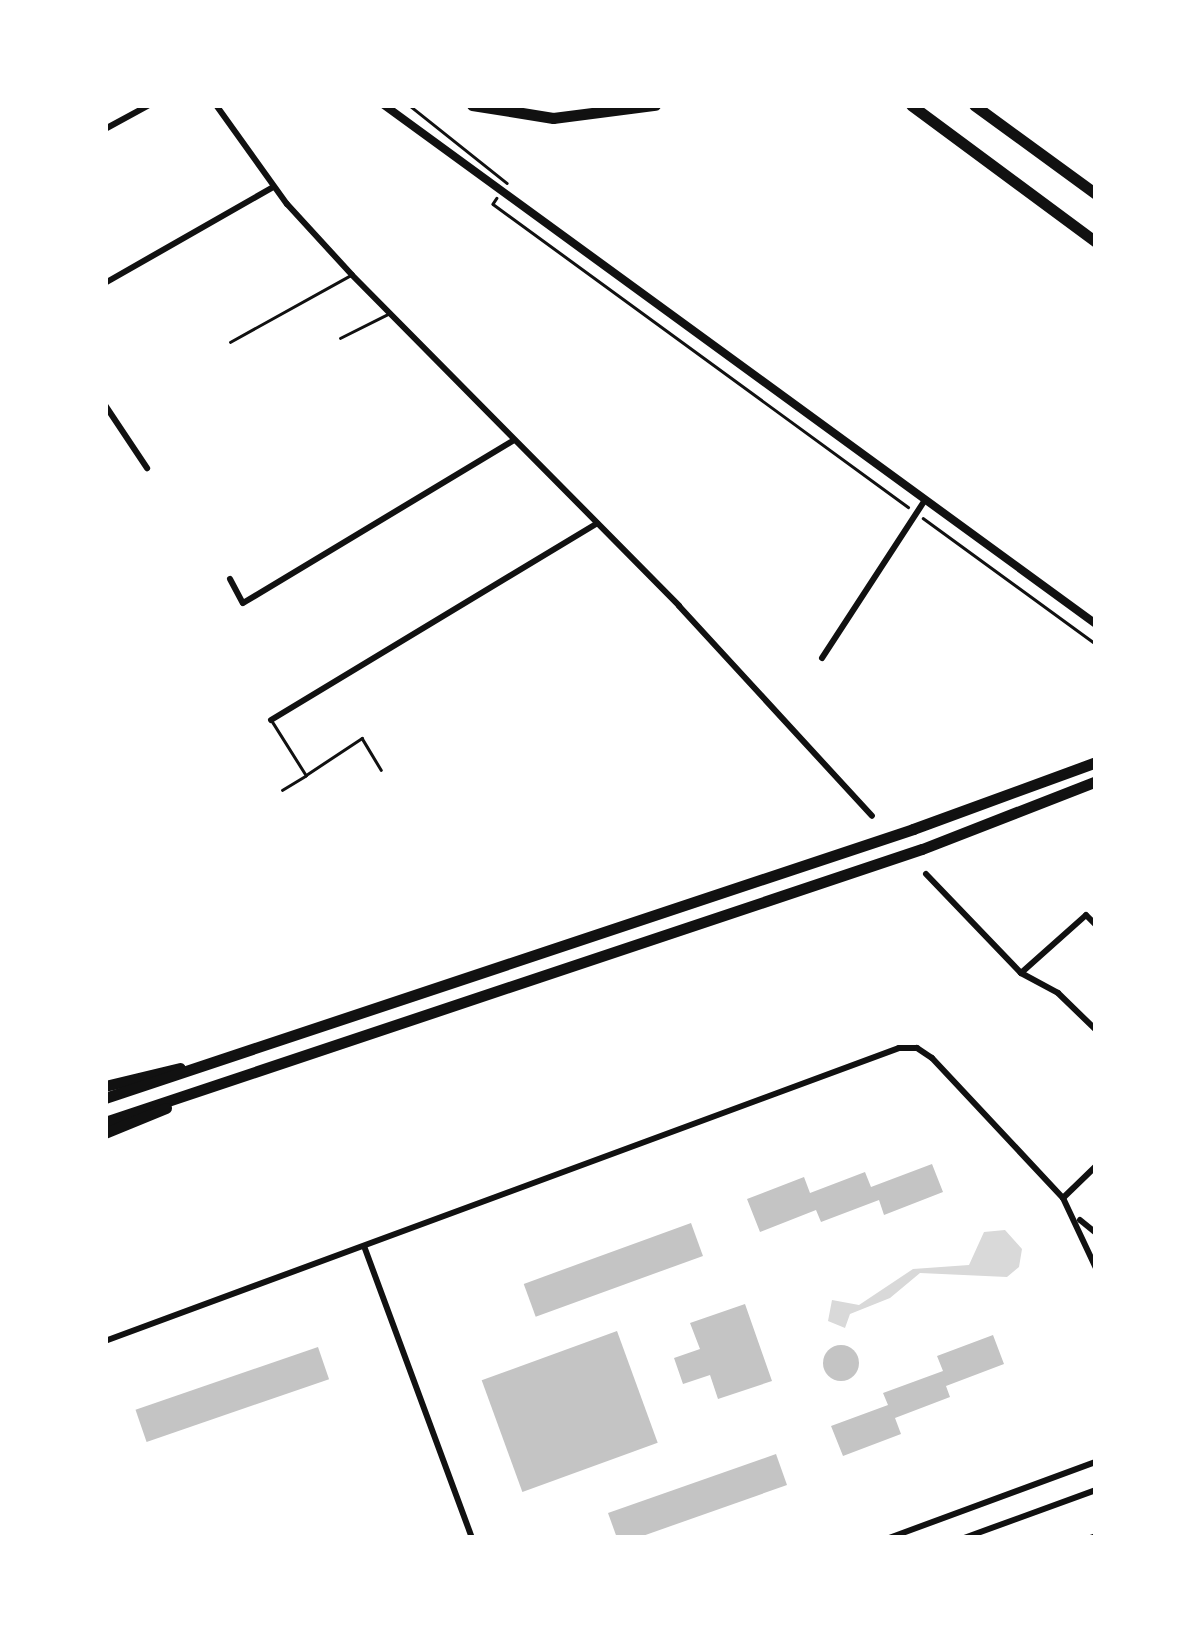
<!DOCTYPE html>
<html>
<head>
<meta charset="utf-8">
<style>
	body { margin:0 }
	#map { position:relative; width:1201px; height:1643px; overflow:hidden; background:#fff; font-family:"Sofia Sans Condensed",sans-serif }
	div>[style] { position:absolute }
	.water>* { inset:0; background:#d9d9d9 }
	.building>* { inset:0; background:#c4c4c4; transform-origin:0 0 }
	.round { border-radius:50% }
	.path>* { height:2.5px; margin:-1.25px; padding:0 1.25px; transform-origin:1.25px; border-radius:1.25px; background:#111 }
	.service>* { height:2.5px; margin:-1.25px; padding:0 1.25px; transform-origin:1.25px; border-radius:1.25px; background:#111 }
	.minor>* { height:6px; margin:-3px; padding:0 3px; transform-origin:3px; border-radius:3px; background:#111 }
	.tertiary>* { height:8px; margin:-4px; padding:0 4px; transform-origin:4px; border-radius:4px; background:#111 }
	.motorway>* { height:11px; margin:-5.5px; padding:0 5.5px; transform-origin:5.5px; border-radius:5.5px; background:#111 }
	span { translate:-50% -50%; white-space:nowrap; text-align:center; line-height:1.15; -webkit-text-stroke:8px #fff; paint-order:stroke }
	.frame { position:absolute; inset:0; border:108px solid #fff; pointer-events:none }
</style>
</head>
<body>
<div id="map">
	<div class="water">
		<div style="clip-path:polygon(1005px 1230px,1022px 1249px,1019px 1267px,1007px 1277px,920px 1273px,890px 1298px,850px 1314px,845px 1328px,828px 1321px,832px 1300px,859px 1305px,913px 1269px,969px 1265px,984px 1232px)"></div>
	</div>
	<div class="building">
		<div style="clip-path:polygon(932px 1164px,943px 1192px,884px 1215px,879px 1200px,821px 1222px,816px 1210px,760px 1232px,747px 1199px,804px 1177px,810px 1193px,865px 1172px,871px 1187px)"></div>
		<div style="left:691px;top:1223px;width:35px;height:178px;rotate:70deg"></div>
		<div style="clip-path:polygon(745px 1304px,772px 1381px,718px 1399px,710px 1375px,683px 1384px,674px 1358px,700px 1349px,690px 1323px)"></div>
		<div style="left:617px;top:1331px;width:119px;height:144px;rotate:70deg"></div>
		<div style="clip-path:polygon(993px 1335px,1004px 1364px,946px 1386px,950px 1397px,895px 1418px,901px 1434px,843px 1456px,831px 1426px,888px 1405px,883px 1393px,943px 1371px,937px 1356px)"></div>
		<div class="round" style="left:823px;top:1345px;width:36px;height:36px"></div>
		<div style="left:318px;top:1347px;width:34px;height:193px;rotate:71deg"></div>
		<div style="clip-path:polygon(776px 1454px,787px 1485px,637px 1538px,617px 1538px,608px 1513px)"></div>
	</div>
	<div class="path">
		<div style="left:409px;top:105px;width:125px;rotate:38.5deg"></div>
		<div style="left:497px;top:198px;width:7px;rotate:124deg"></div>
		<div style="left:493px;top:204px;width:514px;rotate:36.13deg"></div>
		<div style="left:923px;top:518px;width:214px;rotate:36.1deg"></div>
	</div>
	<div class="service">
		<div style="left:340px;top:338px;width:54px;rotate:-26.6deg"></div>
		<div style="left:230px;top:342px;width:138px;rotate:-29deg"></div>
		<div style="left:272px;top:721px;width:64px;rotate:57.8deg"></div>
		<div style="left:306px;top:775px;width:67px;rotate:-33.5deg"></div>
		<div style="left:362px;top:738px;width:37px;rotate:59deg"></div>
		<div style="left:282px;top:790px;width:27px;rotate:-31deg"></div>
	</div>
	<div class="minor">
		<div style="left:216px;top:105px;width:122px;rotate:54.4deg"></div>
		<div style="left:287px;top:204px;width:96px;rotate:47.5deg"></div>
		<div style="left:352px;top:275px;width:465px;rotate:45.3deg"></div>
		<div style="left:679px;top:606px;width:285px;rotate:47.4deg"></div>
		<div style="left:105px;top:129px;width:50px;rotate:-28.6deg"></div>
		<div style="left:105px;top:283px;width:193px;rotate:-29.7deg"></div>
		<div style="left:105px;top:405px;width:76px;rotate:56.3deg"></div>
		<div style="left:230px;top:579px;width:27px;rotate:62deg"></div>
		<div style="left:243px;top:603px;width:315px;rotate:-31deg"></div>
		<div style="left:822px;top:658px;width:189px;rotate:-56.9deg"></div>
		<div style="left:271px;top:720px;width:381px;rotate:-31.1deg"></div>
		<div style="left:926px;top:874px;width:137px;rotate:46.2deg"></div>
		<div style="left:1021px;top:973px;width:42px;rotate:28.4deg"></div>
		<div style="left:1058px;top:993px;width:53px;rotate:44.2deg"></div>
		<div style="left:1021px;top:973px;width:87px;rotate:-41.7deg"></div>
		<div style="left:1086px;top:915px;width:14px;rotate:45deg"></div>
		<div style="left:1063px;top:1198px;width:46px;rotate:-44.1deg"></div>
		<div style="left:1080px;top:1220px;width:21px;rotate:39deg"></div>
		<div style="left:364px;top:1246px;width:311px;rotate:69.7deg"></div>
		<div style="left:105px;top:1341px;width:846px;rotate:-20.25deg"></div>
		<div style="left:899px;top:1048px;width:18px"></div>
		<div style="left:917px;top:1048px;width:18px;rotate:34deg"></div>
		<div style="left:932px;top:1058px;width:192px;rotate:46.9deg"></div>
		<div style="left:1063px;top:1198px;width:77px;rotate:64.8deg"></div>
		<div style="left:889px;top:1538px;width:221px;rotate:-20.2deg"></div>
		<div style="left:964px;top:1538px;width:140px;rotate:-20deg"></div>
		<div style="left:1090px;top:1538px;width:6px;rotate:-18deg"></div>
	</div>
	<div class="tertiary">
		<div style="left:384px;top:105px;width:881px;rotate:36.09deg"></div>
	</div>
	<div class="motorway">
		<div style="left:472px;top:105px;width:82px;rotate:9.1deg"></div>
		<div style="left:553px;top:118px;width:103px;rotate:-7.3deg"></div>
		<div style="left:911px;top:105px;width:230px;rotate:36.5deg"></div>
		<div style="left:974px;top:105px;width:151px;rotate:36.1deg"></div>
		<div style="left:105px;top:1086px;width:77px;rotate:-13.5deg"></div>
		<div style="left:105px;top:1098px;width:852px;rotate:-18.41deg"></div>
		<div style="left:913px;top:829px;width:195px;rotate:-20.1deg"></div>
		<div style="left:105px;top:1122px;width:861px;rotate:-18.48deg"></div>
		<div style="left:922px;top:849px;width:187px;rotate:-21.3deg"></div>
		<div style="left:105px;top:1133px;width:66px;rotate:-22.3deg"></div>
	</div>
	<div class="frame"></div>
</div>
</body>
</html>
